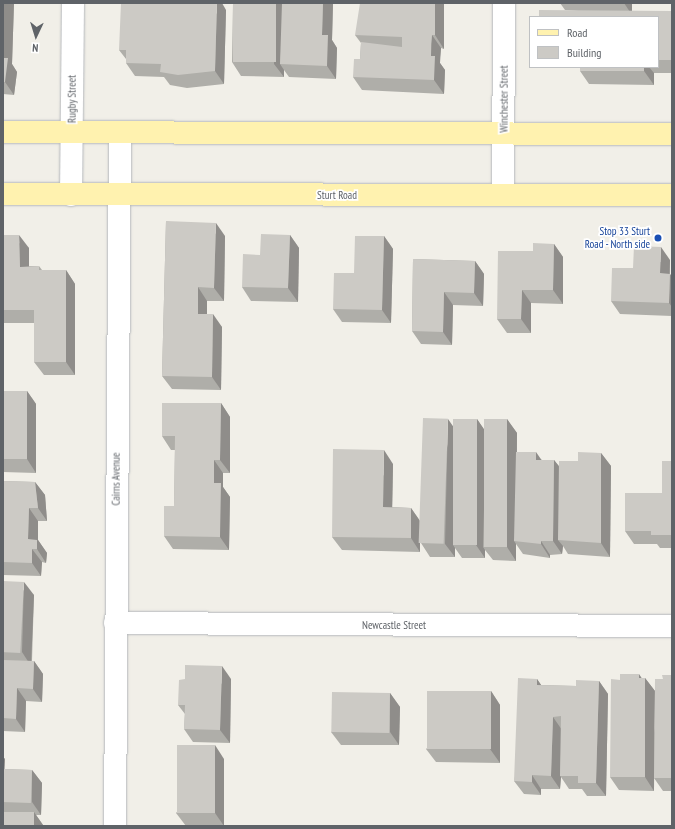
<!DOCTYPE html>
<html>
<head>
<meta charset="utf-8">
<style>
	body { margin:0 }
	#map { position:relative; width:675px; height:829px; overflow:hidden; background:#f1efe8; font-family:"PT Sans Narrow",sans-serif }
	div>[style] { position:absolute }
	.roads { filter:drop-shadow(0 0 1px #b5b8bc) drop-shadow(0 0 1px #b5b8bc) }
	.minor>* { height:22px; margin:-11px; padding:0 11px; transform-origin:11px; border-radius:11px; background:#fff }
	.major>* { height:22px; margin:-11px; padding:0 11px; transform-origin:11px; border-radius:11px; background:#fff2af }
	.wall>* { inset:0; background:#afaea9 }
	.shaded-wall>* { inset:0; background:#8f8d8a }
	.building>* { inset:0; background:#cccac5; transform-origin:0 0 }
	.dots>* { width:11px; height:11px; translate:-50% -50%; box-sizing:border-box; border:2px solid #fff; border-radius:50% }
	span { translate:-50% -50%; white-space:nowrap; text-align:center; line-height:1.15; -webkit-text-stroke:3.5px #fff; paint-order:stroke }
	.street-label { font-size:11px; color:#5f6368 }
	.transit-label { font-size:11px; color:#164399 }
	.right { translate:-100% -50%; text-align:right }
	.frame { position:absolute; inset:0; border:4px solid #5f6368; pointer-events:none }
	.legend { position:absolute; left:529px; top:16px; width:130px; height:52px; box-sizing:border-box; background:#fff; border:1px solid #bfc1c3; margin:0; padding:5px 7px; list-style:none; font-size:12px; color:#5f6368 }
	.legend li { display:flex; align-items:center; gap:8px; height:20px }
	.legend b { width:20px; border:1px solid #bfc1c3 }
	.north { position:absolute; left:16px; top:16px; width:40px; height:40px; -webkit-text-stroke:3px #fff; paint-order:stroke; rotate:184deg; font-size:11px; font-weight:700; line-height:16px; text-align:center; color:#5f6368 }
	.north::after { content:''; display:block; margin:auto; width:14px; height:18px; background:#5f6368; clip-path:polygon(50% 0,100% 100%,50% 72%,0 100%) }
</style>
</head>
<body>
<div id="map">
	<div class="roads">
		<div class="minor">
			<div style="left:71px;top:195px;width:192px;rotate:-89.4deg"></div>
			<div style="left:503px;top:195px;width:192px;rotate:-89.7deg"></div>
			<div style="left:115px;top:623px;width:557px;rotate:0.31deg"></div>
			<div style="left:115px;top:826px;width:693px;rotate:-89.59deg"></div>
		</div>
		<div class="major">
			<div style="left:3px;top:132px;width:669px;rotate:0.17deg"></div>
			<div style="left:3px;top:194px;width:669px;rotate:0.09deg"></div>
		</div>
	</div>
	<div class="wall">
		<div style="clip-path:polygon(3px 3px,14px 3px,12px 64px,17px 72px,14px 95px,3px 94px)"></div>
		<div style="clip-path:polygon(233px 3px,333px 3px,332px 40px,337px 48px,336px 79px,289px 77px,284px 70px,284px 77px,241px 76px,232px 62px)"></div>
		<div style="clip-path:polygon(444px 3px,444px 49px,441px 48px,440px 57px,440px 63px,445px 70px,444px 94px,362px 90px,353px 77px,360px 59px,361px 43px,355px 35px)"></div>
		<div style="clip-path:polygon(560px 3px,632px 3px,632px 11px,672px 11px,672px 73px,654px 73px,654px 85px,589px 84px,580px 71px,580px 67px,658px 67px,658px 17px,565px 10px)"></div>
		<div style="clip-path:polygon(226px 10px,224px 84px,187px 88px,170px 85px,164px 77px,135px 76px,126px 63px,126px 59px,119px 50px)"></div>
		<div style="clip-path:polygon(166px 221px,225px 236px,224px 301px,207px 301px,207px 314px,222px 327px,221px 390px,172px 389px,162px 376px)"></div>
		<div style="clip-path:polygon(3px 235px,29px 248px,29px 266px,39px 266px,42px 270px,66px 270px,75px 284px,75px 375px,44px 375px,34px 362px,34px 323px,3px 323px)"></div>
		<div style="clip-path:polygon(290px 235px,299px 248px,298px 302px,251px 301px,242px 287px,260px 255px)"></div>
		<div style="clip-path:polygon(384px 236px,393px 249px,391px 323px,342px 322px,333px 309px,354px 273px)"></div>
		<div style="clip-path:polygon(554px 244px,563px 257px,563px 304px,531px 303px,531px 333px,507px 333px,497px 319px,533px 251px)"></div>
		<div style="clip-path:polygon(413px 259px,475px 261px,484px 274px,483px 306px,453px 305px,452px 345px,421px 344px,412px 331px)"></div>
		<div style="clip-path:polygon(670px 260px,670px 274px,672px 277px,672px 316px,620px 314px,611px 301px,633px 268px)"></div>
		<div style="clip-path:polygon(3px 391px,27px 391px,36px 404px,36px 473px,3px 472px)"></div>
		<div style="clip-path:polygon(221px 403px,230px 417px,230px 473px,223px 473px,223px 487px,230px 497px,229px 550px,173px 549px,164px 536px,174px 506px,175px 450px,171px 450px,162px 436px)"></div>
		<div style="clip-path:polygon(477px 419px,484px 430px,507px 419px,517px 433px,517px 452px,542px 460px,554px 460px,559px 466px,578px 461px,601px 453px,611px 466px,610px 557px,568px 554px,563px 546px,562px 554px,550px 555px,550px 558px,523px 554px,516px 544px,516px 561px,493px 560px,485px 550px,485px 558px,462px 558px,455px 548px,455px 557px,430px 557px,421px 543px,453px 426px)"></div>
		<div style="clip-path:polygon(672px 461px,672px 548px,660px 548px,657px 544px,634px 544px,625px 531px,662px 493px)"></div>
		<div style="clip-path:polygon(393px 464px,392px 507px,411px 508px,420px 521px,420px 552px,342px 550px,332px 537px)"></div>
		<div style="clip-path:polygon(3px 481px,35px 482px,45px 495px,47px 521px,38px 521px,38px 540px,47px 553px,46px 563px,42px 562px,41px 576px,3px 575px)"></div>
		<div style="clip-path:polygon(3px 581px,34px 595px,32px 661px,34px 661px,43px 674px,42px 702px,26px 701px,25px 732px,3px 731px)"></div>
		<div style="clip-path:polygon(672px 675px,672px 791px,663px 791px,654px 778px,654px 791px,619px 790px,610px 777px,642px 678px,645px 678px,655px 691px,654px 733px,663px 679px)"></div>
		<div style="clip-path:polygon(231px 679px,230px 743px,193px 742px,184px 729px,185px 714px,178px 705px)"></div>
		<div style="clip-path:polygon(537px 679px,541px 685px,576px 686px,599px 681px,608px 694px,606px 796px,587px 796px,582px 789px,569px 789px,561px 777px,560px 789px,541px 789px,541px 795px,524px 794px,514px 781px)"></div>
		<div style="clip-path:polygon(491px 691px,500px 705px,500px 763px,436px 762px,426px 749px)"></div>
		<div style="clip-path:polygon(390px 693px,400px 707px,399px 745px,341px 745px,331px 732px)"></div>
		<div style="clip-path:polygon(3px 757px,5px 759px,4px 769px,32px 770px,42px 783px,41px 815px,36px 815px,43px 825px,3px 826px)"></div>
		<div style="clip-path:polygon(224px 759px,224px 826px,186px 826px,176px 813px)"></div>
	</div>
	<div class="shaded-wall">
		<div style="clip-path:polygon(4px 3px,14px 3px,12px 64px,17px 72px,14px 95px,5px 82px,3px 58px)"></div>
		<div style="clip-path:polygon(217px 3px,222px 3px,226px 10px,224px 84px,215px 71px)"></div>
		<div style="clip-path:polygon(276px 3px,285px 3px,280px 64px,284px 70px,284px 77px,274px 64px)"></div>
		<div style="clip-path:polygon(323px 3px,333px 3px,332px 40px,337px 48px,336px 79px,327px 66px,322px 35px)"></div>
		<div style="clip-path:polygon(435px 3px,444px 3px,444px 49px,435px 35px)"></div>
		<div style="clip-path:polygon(624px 3px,632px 3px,632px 15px)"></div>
		<div style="clip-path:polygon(432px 35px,441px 48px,440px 63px,445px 70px,444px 94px,434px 80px,431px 56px)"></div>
		<div style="clip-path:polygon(644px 67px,649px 67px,654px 73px,654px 85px,644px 71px)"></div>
		<div style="clip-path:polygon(216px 223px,225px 236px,224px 301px,214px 288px)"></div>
		<div style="clip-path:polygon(19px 235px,29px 248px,29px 280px,20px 267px)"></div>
		<div style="clip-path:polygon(290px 235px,299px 248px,298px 302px,288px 288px)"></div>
		<div style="clip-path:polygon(384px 236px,393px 249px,391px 323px,382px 310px)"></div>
		<div style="clip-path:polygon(554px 244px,563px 257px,563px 304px,553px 290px)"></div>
		<div style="clip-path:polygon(661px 247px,670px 260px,669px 286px,660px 273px)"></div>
		<div style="clip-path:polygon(475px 261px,484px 274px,483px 306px,474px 293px)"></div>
		<div style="clip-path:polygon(66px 270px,75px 284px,75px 375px,66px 362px)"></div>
		<div style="clip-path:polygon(670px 274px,672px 277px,672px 307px,669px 303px)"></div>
		<div style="clip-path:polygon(198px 287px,207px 301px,207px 327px,198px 314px)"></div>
		<div style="clip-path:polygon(522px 290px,531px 303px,531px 333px,521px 319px)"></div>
		<div style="clip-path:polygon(444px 292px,453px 305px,452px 345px,443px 332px)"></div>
		<div style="clip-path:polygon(213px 314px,222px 327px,221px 390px,212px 377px)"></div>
		<div style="clip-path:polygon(27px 391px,36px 404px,36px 473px,27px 459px)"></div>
		<div style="clip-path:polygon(221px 403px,230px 417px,230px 473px,220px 460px)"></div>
		<div style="clip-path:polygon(448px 419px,457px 432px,453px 545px,455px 548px,455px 557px,445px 544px)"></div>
		<div style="clip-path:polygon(477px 419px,486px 432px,483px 547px,485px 550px,485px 558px,476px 545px)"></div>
		<div style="clip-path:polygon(507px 419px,517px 433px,516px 541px,514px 541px,516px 544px,516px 561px,507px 547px)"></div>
		<div style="clip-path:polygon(384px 450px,393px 464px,392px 521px,383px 507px)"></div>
		<div style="clip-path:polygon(536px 452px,545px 465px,536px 460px)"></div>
		<div style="clip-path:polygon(601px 453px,611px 466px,610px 557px,601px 543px)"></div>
		<div style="clip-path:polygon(214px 460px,223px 473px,223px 487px,230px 497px,229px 550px,220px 537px,214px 483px)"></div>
		<div style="clip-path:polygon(554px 460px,564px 473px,558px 540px,563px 546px,562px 554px,553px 541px)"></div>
		<div style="clip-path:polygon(35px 482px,45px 495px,47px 521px,38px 508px)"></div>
		<div style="clip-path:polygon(29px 508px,38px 521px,38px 540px,47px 553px,46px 563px,37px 549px,28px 539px)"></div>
		<div style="clip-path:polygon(411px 508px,420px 521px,420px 552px,411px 538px)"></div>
		<div style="clip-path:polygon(541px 541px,550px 555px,550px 558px,541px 544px)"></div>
		<div style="clip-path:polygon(32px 549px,42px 562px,41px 576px,32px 563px)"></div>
		<div style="clip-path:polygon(24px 582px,34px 595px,31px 666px,22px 652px)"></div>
		<div style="clip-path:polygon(34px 661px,43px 674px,42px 702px,33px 689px)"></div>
		<div style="clip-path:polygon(222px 666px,231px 679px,230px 743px,220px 730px)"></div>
		<div style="clip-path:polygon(639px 674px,645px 683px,645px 678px,655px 691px,654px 791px,645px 777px,639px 678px)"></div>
		<div style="clip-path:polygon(537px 679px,546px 692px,537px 685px)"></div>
		<div style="clip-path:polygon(599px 681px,608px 694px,606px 796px,596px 783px)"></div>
		<div style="clip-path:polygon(17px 688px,26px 701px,25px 732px,16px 719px)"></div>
		<div style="clip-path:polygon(491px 691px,500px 705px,500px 763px,490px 749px)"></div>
		<div style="clip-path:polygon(390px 693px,400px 707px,399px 745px,390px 732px)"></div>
		<div style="clip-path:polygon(553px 717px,562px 730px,560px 776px,561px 777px,560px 789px,551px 776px)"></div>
		<div style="clip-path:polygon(215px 745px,224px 759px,224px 826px,215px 813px)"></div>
		<div style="clip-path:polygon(3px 757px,5px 759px,4px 782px,3px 781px)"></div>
		<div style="clip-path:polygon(32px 770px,42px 783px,41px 815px,32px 802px)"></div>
		<div style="clip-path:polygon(532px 775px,541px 789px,541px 795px,532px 782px)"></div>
		<div style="clip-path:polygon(34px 812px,43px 825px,43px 826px,32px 826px)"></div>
	</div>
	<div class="building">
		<div style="clip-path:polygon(3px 3px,4px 3px,3px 58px,8px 58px,5px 82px,3px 82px)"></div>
		<div style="clip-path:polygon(121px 3px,217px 3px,215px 71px,178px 75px,160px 72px,161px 64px,126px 63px,126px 50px,119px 50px)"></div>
		<div style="left:233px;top:3px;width:43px;height:59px"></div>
		<div style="clip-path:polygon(282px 3px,323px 3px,322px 35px,328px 35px,327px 66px,280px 64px)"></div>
		<div style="clip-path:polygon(360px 3px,435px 3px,435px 35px,432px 35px,431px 44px,431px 56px,435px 56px,434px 80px,353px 77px,354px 59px,360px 59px,361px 42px,402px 47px,402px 37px,355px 35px)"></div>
		<div style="clip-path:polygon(539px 10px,672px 11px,672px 60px,658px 60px,658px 17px,539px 17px)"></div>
		<div style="left:580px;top:67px;width:64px;height:4px"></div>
		<div style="clip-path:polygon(166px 221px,216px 223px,214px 288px,198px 287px,198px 314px,213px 314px,212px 377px,162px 376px)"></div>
		<div style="clip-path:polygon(261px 234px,290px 235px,288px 288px,242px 287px,243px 254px,260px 255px)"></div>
		<div style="clip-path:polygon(3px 235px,19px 235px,20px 267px,39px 266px,39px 270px,66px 270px,66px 362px,34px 362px,34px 310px,3px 310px)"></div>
		<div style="clip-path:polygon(355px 236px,384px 236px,382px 310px,333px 309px,334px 273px,354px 273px)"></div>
		<div style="clip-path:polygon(533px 243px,554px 244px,553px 290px,522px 290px,521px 319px,497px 319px,498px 251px,533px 251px)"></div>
		<div style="clip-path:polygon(634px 246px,661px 247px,660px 273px,670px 274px,669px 303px,611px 301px,612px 268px,633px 268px)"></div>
		<div style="clip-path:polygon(413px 259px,475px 261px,474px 293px,444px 292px,443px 332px,412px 331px)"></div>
		<div style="left:3px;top:391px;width:24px;height:68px"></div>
		<div style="clip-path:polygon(162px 403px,221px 403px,220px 460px,214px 460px,214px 483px,221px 483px,220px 537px,164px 536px,164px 506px,174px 506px,175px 436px,162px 436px)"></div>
		<div style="left:423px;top:418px;width:25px;height:125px;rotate:2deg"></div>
		<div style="left:453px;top:419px;width:24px;height:126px"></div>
		<div style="left:484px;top:419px;width:23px;height:128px"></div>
		<div style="clip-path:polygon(333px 449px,384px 450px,383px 507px,411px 508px,411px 538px,332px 537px)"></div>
		<div style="clip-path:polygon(516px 452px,536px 452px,536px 460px,554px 460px,553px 541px,541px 541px,541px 544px,514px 541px)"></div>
		<div style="clip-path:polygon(578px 452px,601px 453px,601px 543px,558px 540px,559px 461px,578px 461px)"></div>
		<div style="clip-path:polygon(662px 461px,672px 461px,672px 535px,651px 535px,651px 531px,625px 531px,625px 493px,662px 493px)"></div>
		<div style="clip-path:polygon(3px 481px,35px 482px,38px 508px,29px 508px,28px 539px,37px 540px,37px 549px,32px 549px,32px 563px,3px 562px)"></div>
		<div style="left:3px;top:581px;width:21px;height:71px;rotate:3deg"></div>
		<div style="clip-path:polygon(3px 660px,34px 661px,33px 689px,17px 688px,16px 719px,3px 718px)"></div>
		<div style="clip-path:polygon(185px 665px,222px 666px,220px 730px,184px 729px,185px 705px,178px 705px,179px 680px,185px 679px)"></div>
		<div style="clip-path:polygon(620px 674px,639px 674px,639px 678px,645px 678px,645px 777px,610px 777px,611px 679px,620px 680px)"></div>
		<div style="clip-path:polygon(662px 675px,672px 675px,672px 778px,654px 778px,655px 679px,663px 679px)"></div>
		<div style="clip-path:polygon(518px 678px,537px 679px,537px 685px,576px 686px,576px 680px,599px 681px,596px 783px,578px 783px,578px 776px,560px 776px,561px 716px,553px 717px,551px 776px,532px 775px,532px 782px,514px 781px)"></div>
		<div style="left:427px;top:691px;width:64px;height:58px"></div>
		<div style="left:332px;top:692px;width:58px;height:40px;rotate:1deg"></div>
		<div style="left:177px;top:745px;width:38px;height:68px"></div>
		<div style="left:3px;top:769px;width:29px;height:33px;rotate:2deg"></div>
		<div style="left:3px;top:812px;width:31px;height:14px"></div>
	</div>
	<div class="dots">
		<div style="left:658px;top:238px;background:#1a4fb4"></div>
	</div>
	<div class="street-label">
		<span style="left:72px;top:99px;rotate:-90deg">Rugby Street</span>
		<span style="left:504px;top:99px;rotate:-90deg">Winchester Street</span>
		<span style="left:337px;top:195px">Sturt Road</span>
		<span style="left:116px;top:479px;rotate:-90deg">Cairns Avenue</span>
		<span style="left:394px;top:625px">Newcastle Street</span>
	</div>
	<div class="transit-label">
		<span class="right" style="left:650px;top:238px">Stop 33 Sturt<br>Road - North side</span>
	</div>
	<div class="frame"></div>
	<ul class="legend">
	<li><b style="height:5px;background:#fff2af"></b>Road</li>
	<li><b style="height:11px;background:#cccac5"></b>Building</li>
	</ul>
	<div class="north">N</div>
</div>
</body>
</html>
